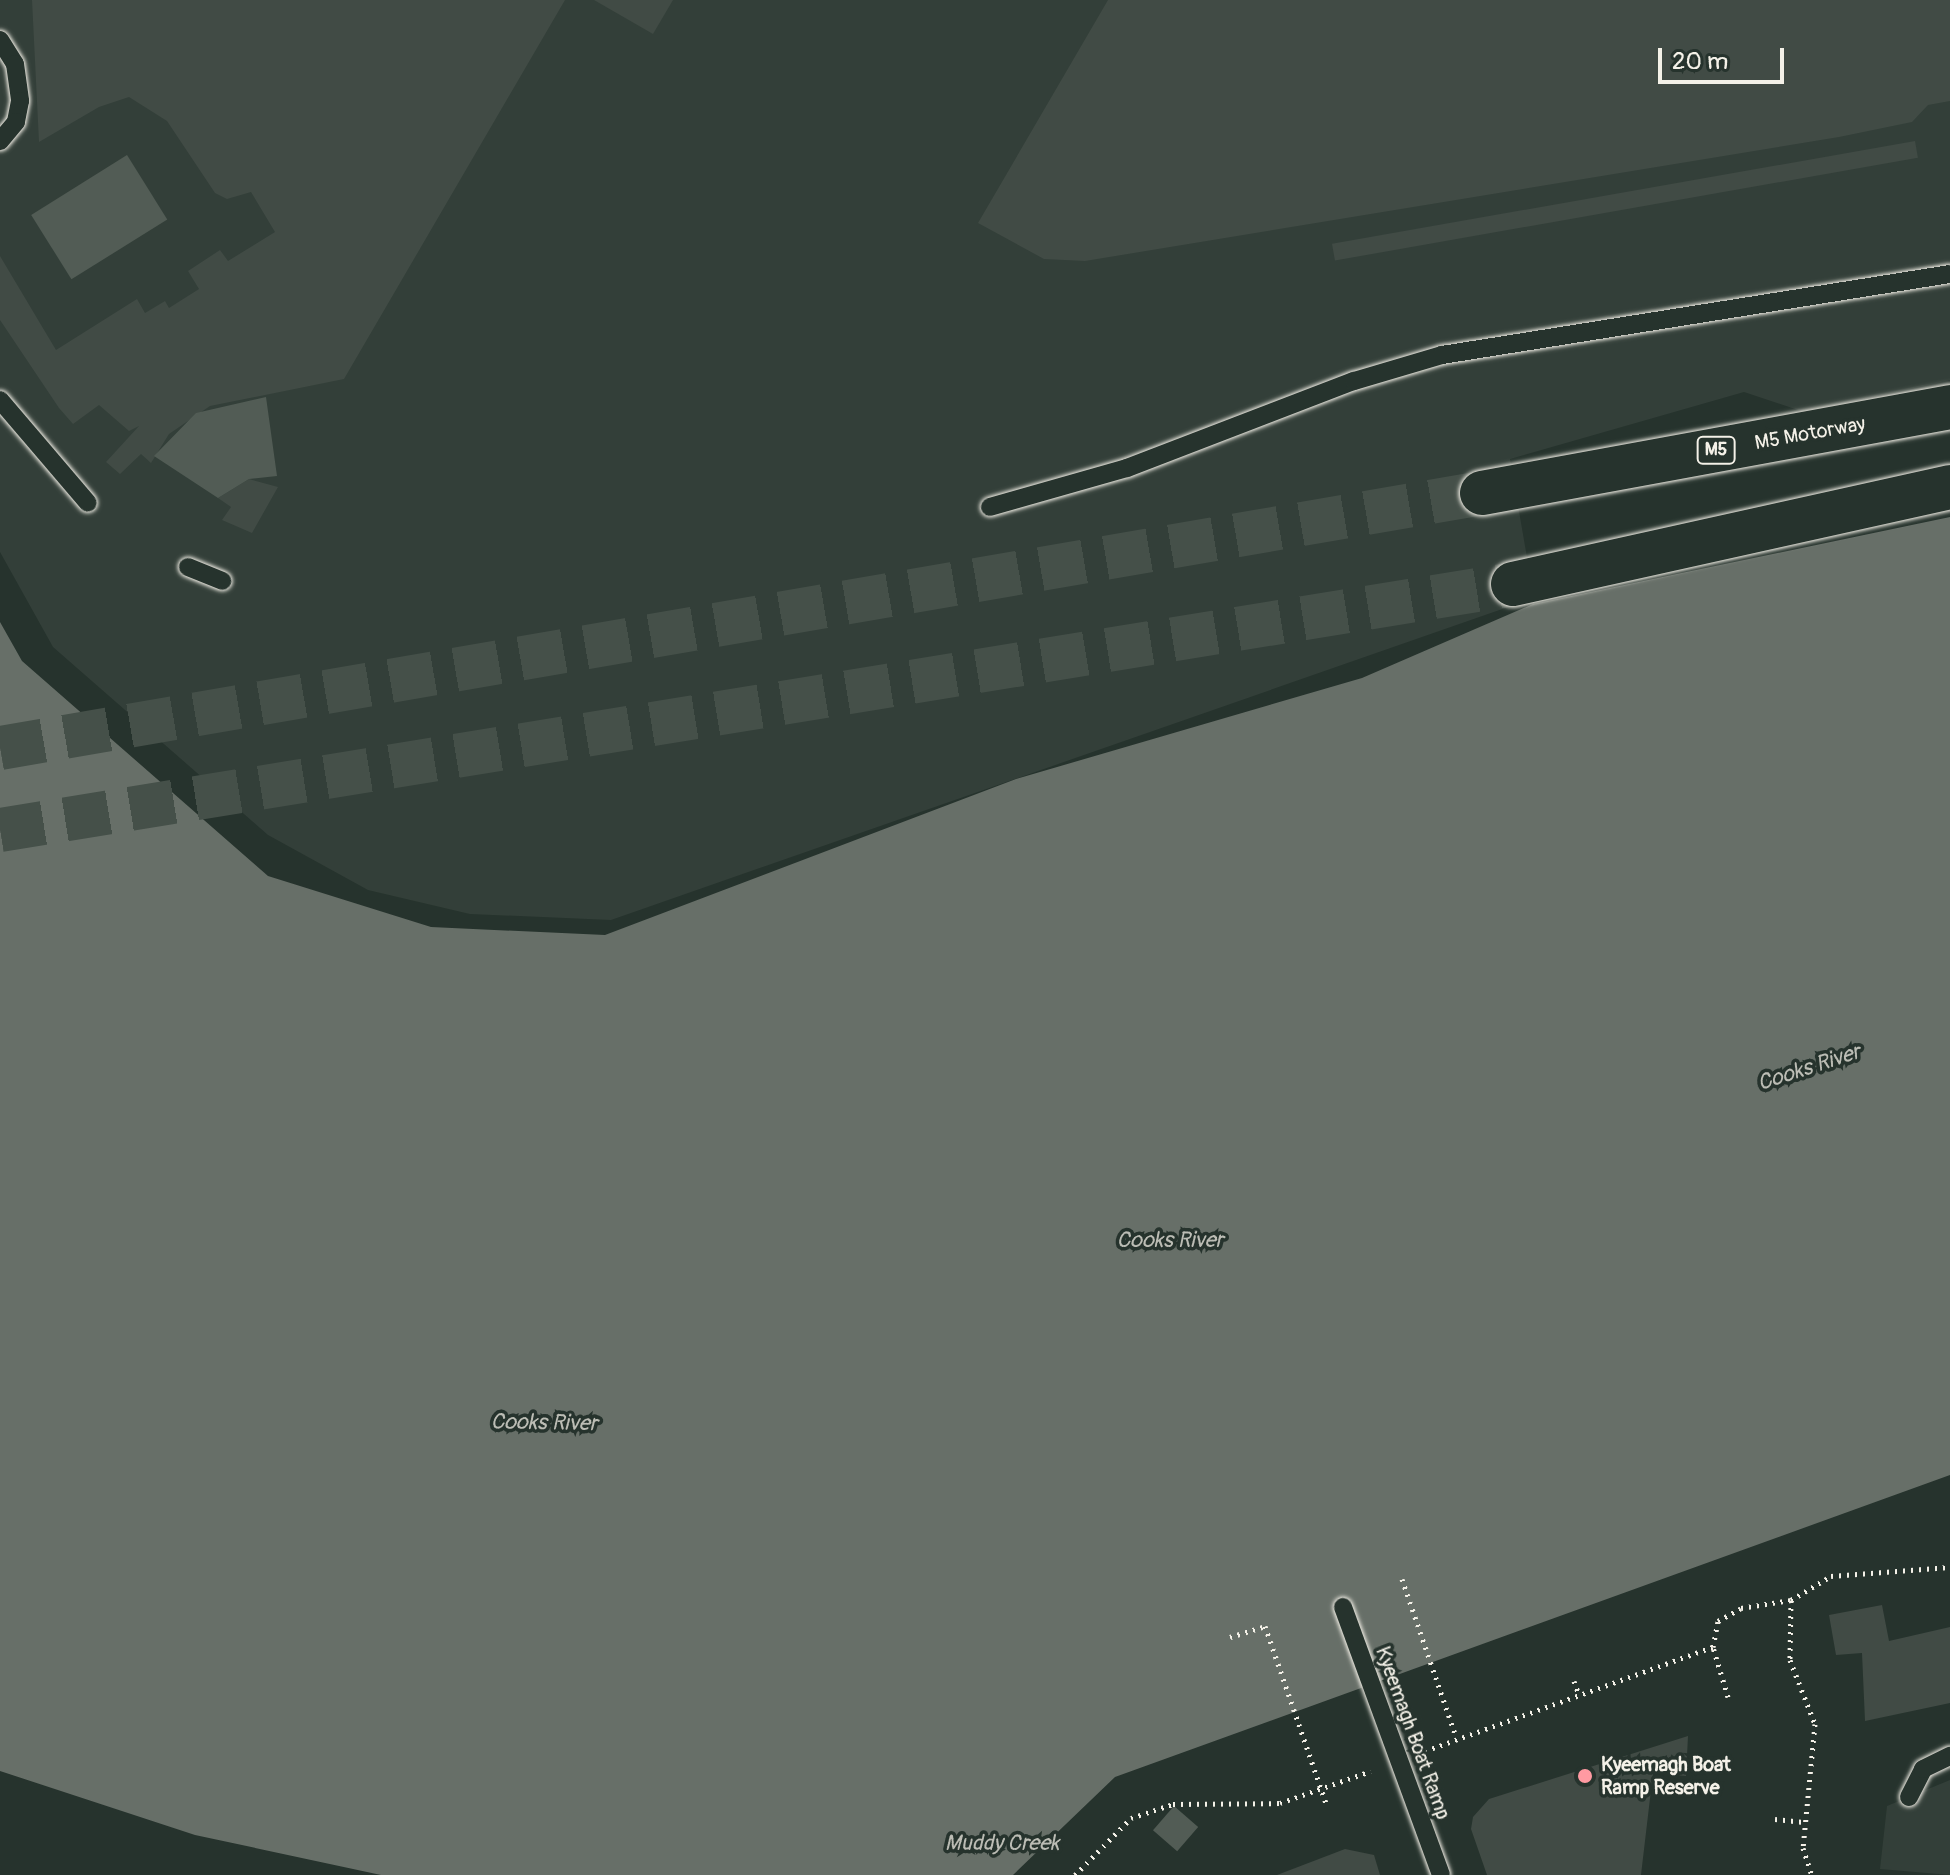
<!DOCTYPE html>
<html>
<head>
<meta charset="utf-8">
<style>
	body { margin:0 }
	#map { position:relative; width:1950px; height:1875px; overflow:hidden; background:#26332d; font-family:Pangolin,sans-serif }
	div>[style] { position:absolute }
	.built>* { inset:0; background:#333f39 }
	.green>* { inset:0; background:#414b45; transform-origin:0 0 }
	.water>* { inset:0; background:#676f68 }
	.building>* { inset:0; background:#525c55; transform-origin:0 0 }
	.motorway-tunnel>* { height:44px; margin-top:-22px; transform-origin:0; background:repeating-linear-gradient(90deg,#455049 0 44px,transparent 0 66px) }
	.path>* { height:5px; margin-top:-2.5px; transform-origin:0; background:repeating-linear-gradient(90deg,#f4f1e8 0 2px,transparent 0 8px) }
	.roads { filter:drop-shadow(0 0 2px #f4f1e8) drop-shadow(0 0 2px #f4f1e8) }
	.service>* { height:18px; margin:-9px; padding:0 9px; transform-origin:9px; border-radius:9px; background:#26332d }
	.motorway>* { height:44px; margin:-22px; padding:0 22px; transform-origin:22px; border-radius:22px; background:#26332d }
	.dots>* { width:22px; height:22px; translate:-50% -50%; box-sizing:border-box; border:4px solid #26332d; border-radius:50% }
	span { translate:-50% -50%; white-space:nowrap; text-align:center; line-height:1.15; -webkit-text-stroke:7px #26332d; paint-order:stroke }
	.shield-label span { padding:2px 6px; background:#26332d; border:2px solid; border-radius:6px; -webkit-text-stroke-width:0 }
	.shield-label { font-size:18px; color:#f4f1e8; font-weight:700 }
	.street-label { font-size:20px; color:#f4f1e8 }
	.poi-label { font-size:20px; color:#f4f1e8; font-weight:700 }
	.left { translate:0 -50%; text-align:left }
	.water-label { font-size:22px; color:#bcbdb5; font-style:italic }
	.scale { position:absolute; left:1658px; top:48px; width:126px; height:36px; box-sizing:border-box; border:4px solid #f4f1e8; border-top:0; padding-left:10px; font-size:24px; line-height:28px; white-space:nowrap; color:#f4f1e8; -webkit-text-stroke:6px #26332d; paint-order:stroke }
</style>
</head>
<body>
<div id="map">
	<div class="built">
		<div style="clip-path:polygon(0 0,1950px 0,1950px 380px,1804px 412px,1744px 392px,1510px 459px,1534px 598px,611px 920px,470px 914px,368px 890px,268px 835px,53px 647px,0 552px)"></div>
		<div style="clip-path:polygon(1950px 1780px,1950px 1875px,1880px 1869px,1887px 1806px)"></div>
	</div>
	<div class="green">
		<div style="clip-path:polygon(32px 0,565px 0,344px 379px,210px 406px,169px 434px,151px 463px,141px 454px,120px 474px,106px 462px,139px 426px,129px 431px,99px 405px,73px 424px,59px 408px,0 320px,0 256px,56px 350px,137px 299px,145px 313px,165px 301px,169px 308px,199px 289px,188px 271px,220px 250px,228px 261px,275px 232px,251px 192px,227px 199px,215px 193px,167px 121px,129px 97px,99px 107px,39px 142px)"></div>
		<div style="clip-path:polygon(594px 0,673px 0,653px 34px)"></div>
		<div style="clip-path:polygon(1108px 0,1950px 0,1950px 101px,1928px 105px,1912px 122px,1839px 137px,1085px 261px,1044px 259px,978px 223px)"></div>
		<div style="left:1915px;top:141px;width:17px;height:592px;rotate:80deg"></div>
		<div style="clip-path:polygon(249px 479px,278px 487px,252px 533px,222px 520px,231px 507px,218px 498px)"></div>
		<div style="clip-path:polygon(1882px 1605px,1889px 1641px,1950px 1627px,1950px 1703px,1865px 1721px,1862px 1653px,1836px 1655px,1829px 1615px)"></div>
		<div style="clip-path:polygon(1688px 1736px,1686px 1776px,1653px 1773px,1641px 1875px,1487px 1875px,1471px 1829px,1473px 1817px,1489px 1799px)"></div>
		<div style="clip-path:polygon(1345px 1849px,1374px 1855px,1380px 1875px,1277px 1875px)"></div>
	</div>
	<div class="water">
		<div style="clip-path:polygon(1950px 517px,1950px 1475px,1115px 1777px,1013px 1875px,381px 1875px,195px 1835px,0 1771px,0 622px,22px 661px,268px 876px,431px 927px,605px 935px,1016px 779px,1362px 678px,1533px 604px)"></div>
	</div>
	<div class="building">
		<div style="left:127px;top:155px;width:76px;height:113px;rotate:58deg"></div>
		<div style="clip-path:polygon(266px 397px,277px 476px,249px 479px,218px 498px,154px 456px,196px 413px)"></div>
		<div style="left:1174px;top:1806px;width:32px;height:32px;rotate:41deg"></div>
	</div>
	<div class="motorway-tunnel">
		<div style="left:0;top:748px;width:1504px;rotate:-9.76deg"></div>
		<div style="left:0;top:830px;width:1533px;rotate:-9.23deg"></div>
	</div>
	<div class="path">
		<div style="left:1402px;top:1579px;width:167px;rotate:71.1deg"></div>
		<div style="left:1791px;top:1600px;width:60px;rotate:91deg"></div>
		<div style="left:1790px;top:1660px;width:69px;rotate:68.7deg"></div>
		<div style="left:1815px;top:1724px;width:125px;rotate:95.5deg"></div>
		<div style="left:1803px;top:1848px;width:28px;rotate:72deg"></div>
		<div style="left:1791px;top:1600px;width:47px;rotate:-31deg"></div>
		<div style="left:1831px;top:1576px;width:119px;rotate:-4.3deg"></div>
		<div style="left:1230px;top:1637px;width:37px;rotate:-17deg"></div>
		<div style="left:1265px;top:1626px;width:190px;rotate:71deg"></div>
		<div style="left:1574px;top:1681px;width:15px;rotate:70deg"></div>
		<div style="left:1728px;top:1697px;width:52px;rotate:-106.7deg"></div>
		<div style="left:1713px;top:1647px;width:26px;rotate:-79deg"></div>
		<div style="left:1718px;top:1621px;width:26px;rotate:-29deg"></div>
		<div style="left:1741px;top:1608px;width:51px;rotate:-9.1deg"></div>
		<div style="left:1425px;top:1751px;width:306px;rotate:-19.9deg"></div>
		<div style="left:1775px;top:1819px;width:31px;rotate:6deg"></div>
		<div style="left:1075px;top:1875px;width:80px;rotate:-45.5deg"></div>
		<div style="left:1131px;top:1818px;width:44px;rotate:-18.4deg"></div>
		<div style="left:1173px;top:1804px;width:107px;rotate:-0.5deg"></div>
		<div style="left:1280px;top:1803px;width:96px;rotate:-19.4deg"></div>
	</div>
	<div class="roads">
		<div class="service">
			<div style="left:0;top:40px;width:28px;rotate:58deg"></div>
			<div style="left:15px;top:64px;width:37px;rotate:82deg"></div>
			<div style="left:20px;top:101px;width:21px;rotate:101deg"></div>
			<div style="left:16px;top:122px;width:25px;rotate:130deg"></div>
			<div style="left:0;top:400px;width:135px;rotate:49.5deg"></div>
			<div style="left:990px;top:507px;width:142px;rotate:-15.9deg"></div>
			<div style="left:1127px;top:468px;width:243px;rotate:-21deg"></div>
			<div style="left:1354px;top:381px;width:92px;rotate:-16.5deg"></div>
			<div style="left:1442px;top:355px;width:514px;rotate:-9.06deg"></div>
			<div style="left:188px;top:567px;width:37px;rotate:22deg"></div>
			<div style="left:1343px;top:1607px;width:285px;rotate:69.9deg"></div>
			<div style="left:1909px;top:1797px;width:31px;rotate:-63deg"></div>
			<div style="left:1923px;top:1769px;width:30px;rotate:-26deg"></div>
		</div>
		<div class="motorway">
			<div style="left:1482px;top:493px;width:476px;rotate:-10.4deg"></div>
			<div style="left:1513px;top:584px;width:448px;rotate:-12.5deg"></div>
		</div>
	</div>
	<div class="dots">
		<div style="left:1585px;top:1776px;background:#ff9aa2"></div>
	</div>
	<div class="shield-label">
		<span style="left:1716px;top:450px">M5</span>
	</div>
	<div class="street-label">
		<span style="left:1810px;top:433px;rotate:-10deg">M5 Motorway</span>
		<span style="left:1413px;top:1733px;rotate:70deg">Kyeemagh Boat Ramp</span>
	</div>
	<div class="poi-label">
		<span class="left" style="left:1601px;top:1776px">Kyeemagh Boat<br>Ramp Reserve</span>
	</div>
	<div class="water-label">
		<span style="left:1809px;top:1068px;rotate:-18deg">Cooks River</span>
		<span style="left:1170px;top:1241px">Cooks River</span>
		<span style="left:544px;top:1423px;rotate:1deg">Cooks River</span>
		<span style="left:1002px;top:1844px">Muddy Creek</span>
	</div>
	<div class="scale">20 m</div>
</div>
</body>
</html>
